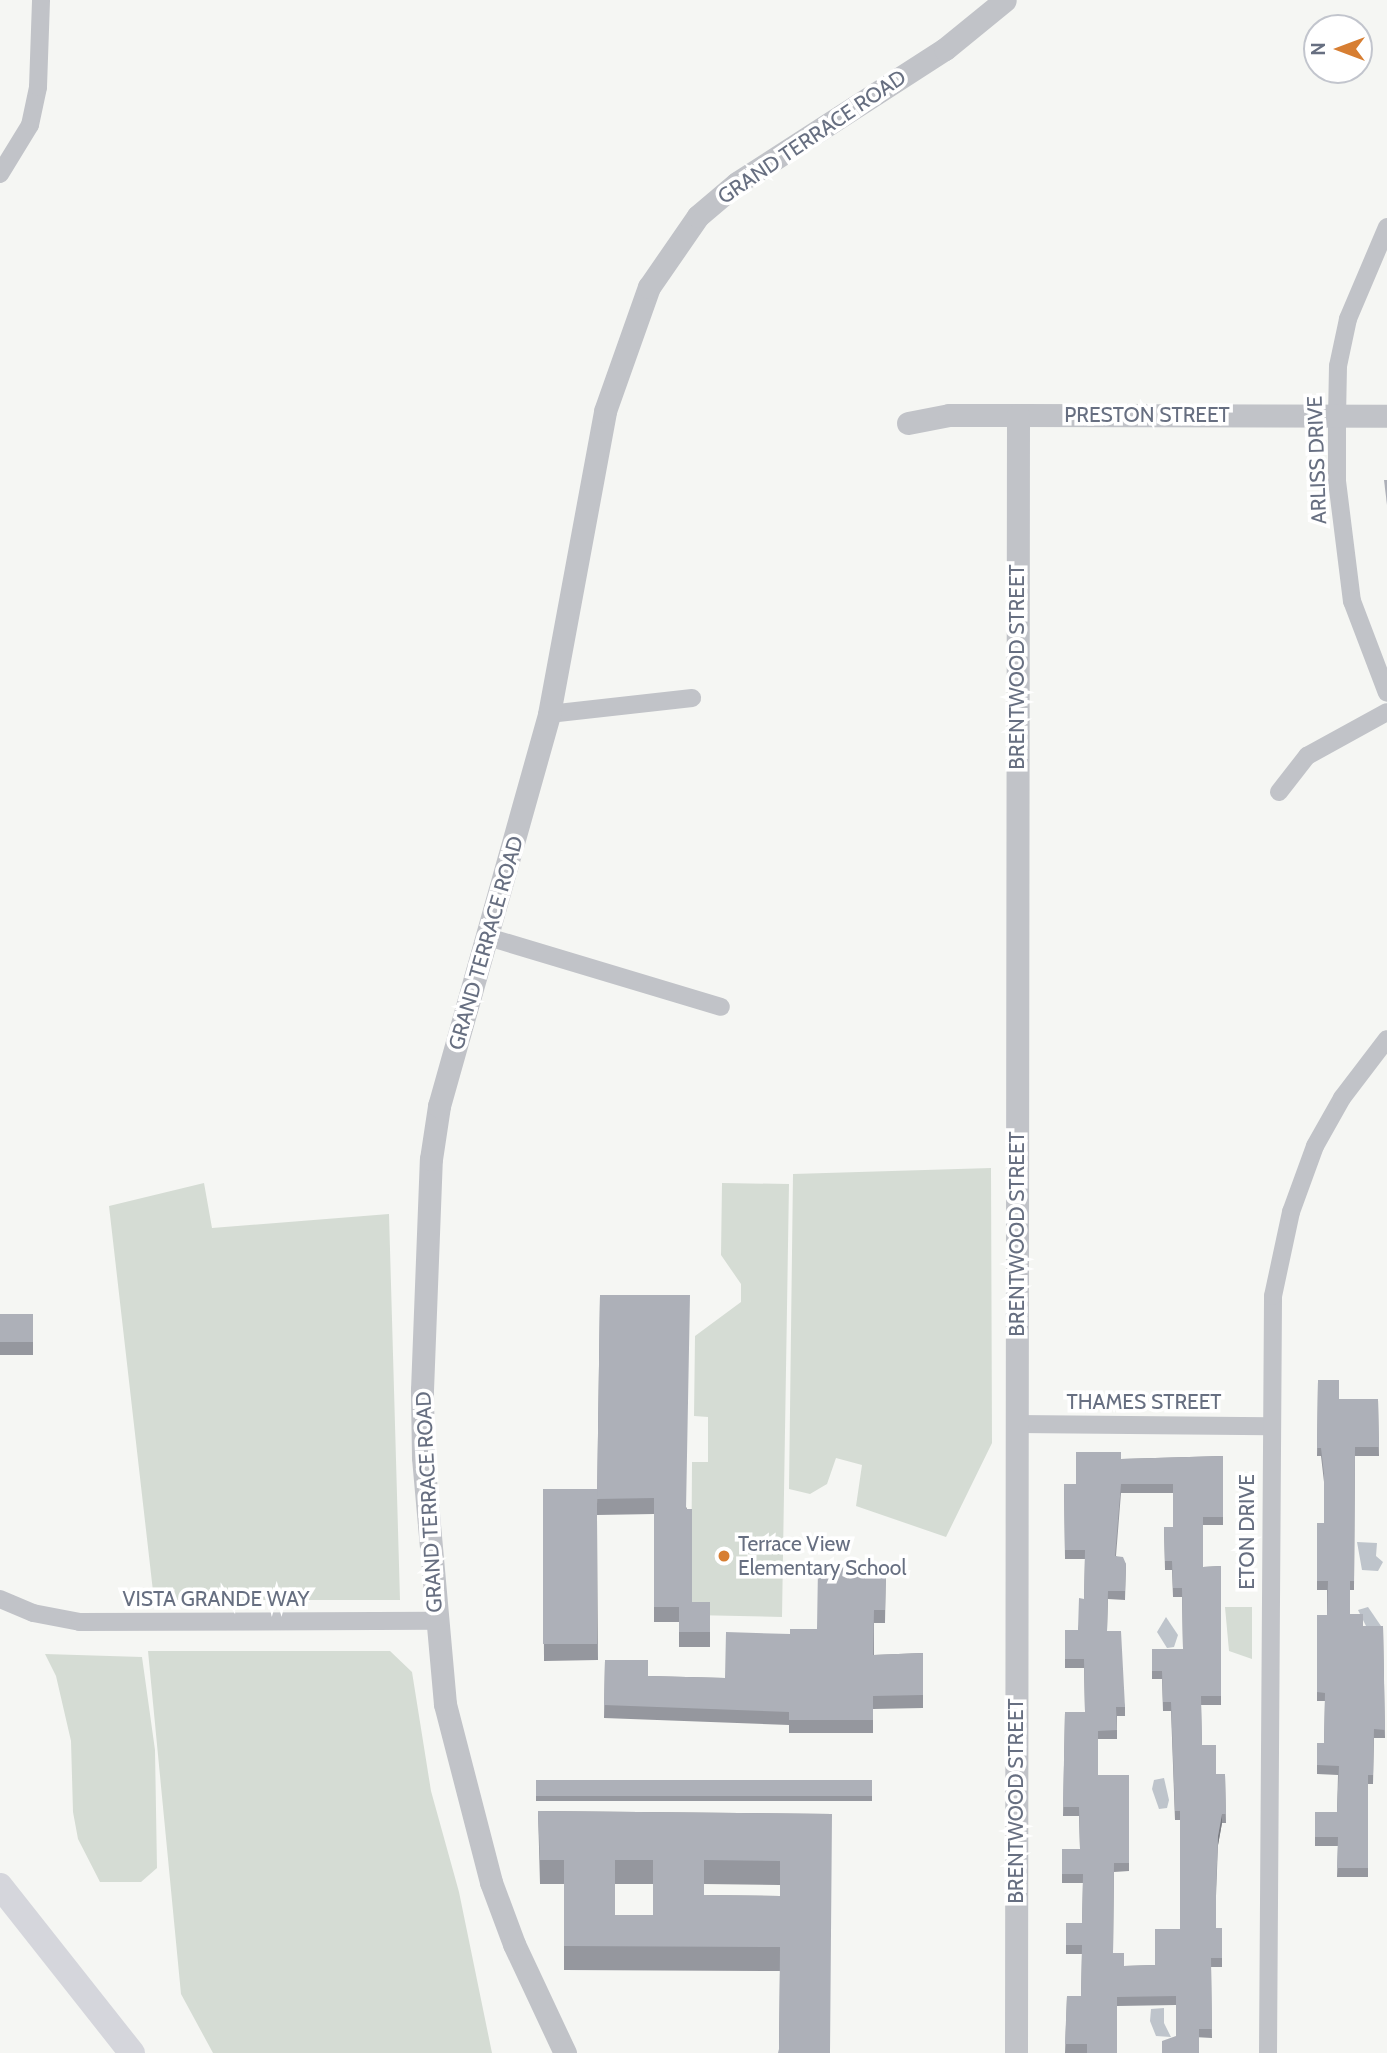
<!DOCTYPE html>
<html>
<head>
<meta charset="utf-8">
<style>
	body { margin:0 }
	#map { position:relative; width:1387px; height:2053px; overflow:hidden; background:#f5f6f3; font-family:Cabin,sans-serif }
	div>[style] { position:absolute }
	.green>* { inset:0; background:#d5dcd4 }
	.water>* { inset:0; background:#bec4cb }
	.minor>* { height:18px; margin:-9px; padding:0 9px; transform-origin:9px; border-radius:9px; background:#c1c3c8 }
	.tertiary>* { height:23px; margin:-11.5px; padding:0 11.5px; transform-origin:11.5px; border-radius:11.5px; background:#c1c3c8 }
	.secondary>* { height:26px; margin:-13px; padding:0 13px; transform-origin:13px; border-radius:13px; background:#d5d6dc }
	.wall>* { inset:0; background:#95979e; transform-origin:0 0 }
	.shaded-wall>* { inset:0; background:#797b81 }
	.building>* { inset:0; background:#adb0b8; transform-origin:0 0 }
	.dots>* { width:19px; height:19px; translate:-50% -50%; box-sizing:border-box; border:4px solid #fff; border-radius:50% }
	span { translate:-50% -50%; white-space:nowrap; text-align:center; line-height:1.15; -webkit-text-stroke:7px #fff; paint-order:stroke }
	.street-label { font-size:21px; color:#676f81 }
	.poi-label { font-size:21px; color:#676f81 }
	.left { translate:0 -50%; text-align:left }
	.north { position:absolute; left:1303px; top:14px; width:70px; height:70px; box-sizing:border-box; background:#fff; border:2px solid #c2c5cd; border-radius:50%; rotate:270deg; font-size:19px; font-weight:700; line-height:28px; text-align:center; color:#676f81 }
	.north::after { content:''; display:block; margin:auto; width:24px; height:32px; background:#d77e32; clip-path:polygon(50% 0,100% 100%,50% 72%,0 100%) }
</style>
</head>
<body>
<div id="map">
	<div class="green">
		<div style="clip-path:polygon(991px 1168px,992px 1443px,946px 1537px,856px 1506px,862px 1465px,836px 1458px,827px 1484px,810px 1494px,789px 1489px,793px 1174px)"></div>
		<div style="clip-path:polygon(204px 1183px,212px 1228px,389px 1214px,400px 1600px,154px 1600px,109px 1206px)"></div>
		<div style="clip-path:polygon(722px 1183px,789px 1184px,782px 1617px,691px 1615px,692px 1462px,708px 1462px,708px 1417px,694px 1416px,695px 1336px,741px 1302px,741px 1284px,721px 1255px)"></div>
		<div style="clip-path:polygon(1225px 1607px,1252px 1607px,1252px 1659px,1229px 1651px)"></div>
		<div style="clip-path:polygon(148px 1651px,390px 1651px,412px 1672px,431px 1791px,459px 1892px,492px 2053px,213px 2053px,181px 1994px)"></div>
		<div style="clip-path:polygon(45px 1654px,142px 1657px,155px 1750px,157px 1868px,141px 1882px,100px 1882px,78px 1839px,73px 1812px,71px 1741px,56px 1676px)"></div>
	</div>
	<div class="water">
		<div style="clip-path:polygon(1357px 1542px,1377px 1543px,1376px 1556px,1383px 1562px,1378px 1571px,1362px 1570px)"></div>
		<div style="clip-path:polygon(1368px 1607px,1381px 1626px,1369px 1632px,1358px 1610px)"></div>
		<div style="clip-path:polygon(1166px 1617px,1178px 1635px,1174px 1647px,1167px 1648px,1157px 1632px)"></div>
		<div style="clip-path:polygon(1164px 1778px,1169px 1800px,1167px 1808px,1159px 1809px,1152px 1789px,1154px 1780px)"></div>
		<div style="clip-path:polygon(1164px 2008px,1164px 2023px,1171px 2037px,1156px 2036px,1150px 2021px,1151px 2009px)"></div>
	</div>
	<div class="minor">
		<div style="left:0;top:174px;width:57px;rotate:-58.5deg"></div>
		<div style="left:30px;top:125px;width:39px;rotate:-78deg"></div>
		<div style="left:38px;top:87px;width:87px;rotate:-88deg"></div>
		<div style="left:1387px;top:227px;width:100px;rotate:113deg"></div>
		<div style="left:1348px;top:319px;width:48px;rotate:102deg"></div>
		<div style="left:1338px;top:366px;width:50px;rotate:91.1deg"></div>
		<div style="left:1337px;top:416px;width:65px;rotate:90deg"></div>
		<div style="left:1337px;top:481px;width:121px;rotate:82.9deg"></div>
		<div style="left:1352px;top:601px;width:98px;rotate:69.2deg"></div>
		<div style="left:549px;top:714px;width:144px;rotate:-6.4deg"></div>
		<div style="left:1279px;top:792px;width:46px;rotate:-52.1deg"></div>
		<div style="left:1307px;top:756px;width:91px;rotate:-28.8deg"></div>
		<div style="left:488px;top:937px;width:243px;rotate:16.7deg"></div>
		<div style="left:1017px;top:1424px;width:253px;rotate:0.5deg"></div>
		<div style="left:0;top:1599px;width:36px;rotate:23deg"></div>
		<div style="left:33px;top:1613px;width:48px;rotate:10.8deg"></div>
		<div style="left:80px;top:1622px;width:356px;rotate:-0.2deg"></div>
		<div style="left:1268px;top:2053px;width:757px;rotate:-89.62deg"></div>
		<div style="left:1273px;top:1296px;width:86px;rotate:-77.9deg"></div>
		<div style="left:1291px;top:1212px;width:70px;rotate:-70deg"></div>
		<div style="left:1315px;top:1146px;width:55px;rotate:-60.6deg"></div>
		<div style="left:1342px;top:1098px;width:74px;rotate:-52.7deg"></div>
	</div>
	<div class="tertiary">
		<div style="left:908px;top:423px;width:42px;rotate:-11deg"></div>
		<div style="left:949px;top:415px;width:438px;rotate:0.1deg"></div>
		<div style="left:565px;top:2053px;width:120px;rotate:-115.1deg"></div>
		<div style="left:514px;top:1944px;width:66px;rotate:-110.4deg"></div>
		<div style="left:491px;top:1882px;width:184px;rotate:-104.5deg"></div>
		<div style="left:445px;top:1704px;width:248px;rotate:-95.1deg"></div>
		<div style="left:423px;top:1457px;width:67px;rotate:-90.9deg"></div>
		<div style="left:422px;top:1390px;width:231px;rotate:-87.8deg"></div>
		<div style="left:431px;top:1159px;width:54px;rotate:-81.4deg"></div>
		<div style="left:439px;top:1106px;width:407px;rotate:-74.3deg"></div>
		<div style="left:549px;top:714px;width:308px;rotate:-79.5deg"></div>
		<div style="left:605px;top:411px;width:132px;rotate:-70.5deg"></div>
		<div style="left:649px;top:287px;width:86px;rotate:-55.4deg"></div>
		<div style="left:698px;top:216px;width:51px;rotate:-40.2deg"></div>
		<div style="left:737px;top:183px;width:247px;rotate:-32.8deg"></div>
		<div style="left:945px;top:49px;width:77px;rotate:-39.2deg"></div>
		<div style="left:1016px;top:2053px;width:1638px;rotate:-89.93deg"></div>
	</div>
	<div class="secondary">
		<div style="left:0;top:1886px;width:213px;rotate:51.7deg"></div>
	</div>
	<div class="wall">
		<div style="clip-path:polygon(600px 1295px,687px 1509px,692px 1602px,710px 1602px,710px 1647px,679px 1647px,679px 1622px,654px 1622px,654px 1514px,597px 1515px,598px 1660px,544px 1661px,543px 1489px,597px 1505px)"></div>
		<div style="left:0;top:1314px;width:33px;height:41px"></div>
		<div style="clip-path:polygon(1318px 1380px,1339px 1399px,1378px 1399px,1379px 1456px,1355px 1456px,1354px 1590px,1350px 1590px,1350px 1614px,1363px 1626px,1383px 1626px,1385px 1738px,1374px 1738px,1373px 1784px,1368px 1784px,1368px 1877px,1337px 1877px,1338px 1846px,1315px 1846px,1315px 1812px,1337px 1812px,1338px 1775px,1317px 1774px,1317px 1743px,1324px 1743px,1325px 1701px,1317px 1701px,1317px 1615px,1327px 1615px,1327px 1590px,1317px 1590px,1317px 1523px,1324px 1523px,1324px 1482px,1321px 1456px,1317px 1456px)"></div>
		<div style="clip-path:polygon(evenodd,1223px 1456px,1223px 1525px,1203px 1525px,1203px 1567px,1221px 1566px,1221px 1705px,1201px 1705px,1202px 1745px,1216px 1774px,1225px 1774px,1226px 1823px,1222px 1823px,1218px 1845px,1216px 1896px,1216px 1928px,1222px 1928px,1222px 1967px,1211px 1967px,1212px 2038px,1176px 2036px,1176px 2005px,1117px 2006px,1117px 2053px,1065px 2053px,1067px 1996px,1081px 1996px,1082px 1954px,1066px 1954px,1066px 1923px,1082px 1923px,1083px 1883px,1062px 1883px,1062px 1849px,1080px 1849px,1079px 1816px,1063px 1816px,1065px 1712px,1085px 1712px,1084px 1668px,1065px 1668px,1065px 1630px,1078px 1630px,1084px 1599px,1085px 1559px,1065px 1559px,1064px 1484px,1076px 1484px,1121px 1459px,1223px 1456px,1121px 1493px,1173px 1493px,1173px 1527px,1164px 1527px,1165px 1570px,1172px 1570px,1173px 1597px,1182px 1597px,1183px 1649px,1152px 1649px,1152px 1679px,1162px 1679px,1163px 1711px,1171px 1711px,1175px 1820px,1180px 1820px,1180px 1929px,1155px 1965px,1124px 1966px,1113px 1953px,1114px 1872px,1129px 1871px,1129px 1775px,1098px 1775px,1098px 1739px,1117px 1739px,1117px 1716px,1125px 1716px,1125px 1707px,1107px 1631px,1108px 1599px,1125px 1600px,1126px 1564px,1116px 1556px,1121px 1493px)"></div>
		<div style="clip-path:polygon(886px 1568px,885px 1623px,874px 1623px,874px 1655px,923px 1653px,923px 1708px,873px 1709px,873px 1733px,789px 1733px,789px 1725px,604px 1718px,605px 1660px,648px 1676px,725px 1678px,790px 1634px,817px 1629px)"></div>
		<div style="left:536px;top:1780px;width:336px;height:21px"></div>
		<div style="clip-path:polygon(evenodd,538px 1811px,832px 1814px,779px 2049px,780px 1971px,564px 1970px,564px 1884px,540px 1884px,538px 1811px,615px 1884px,653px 1884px,653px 1915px,615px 1915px,615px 1884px,538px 1811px,704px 1884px,780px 1885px,780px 1896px,704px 1895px,704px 1884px)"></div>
	</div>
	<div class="shaded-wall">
		<div style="clip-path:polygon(1222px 1814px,1222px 1823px,1218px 1845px,1218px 1836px)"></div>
	</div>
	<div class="building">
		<div style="clip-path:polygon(1384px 480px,1387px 480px,1387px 505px)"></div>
		<div style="clip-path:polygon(600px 1295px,690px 1295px,686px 1509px,692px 1509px,692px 1602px,710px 1602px,710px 1632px,679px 1632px,679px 1607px,654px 1607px,654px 1498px,597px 1499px)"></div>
		<div style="left:0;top:1314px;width:33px;height:28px"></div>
		<div style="clip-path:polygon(1318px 1380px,1339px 1380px,1339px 1399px,1378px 1399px,1379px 1447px,1355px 1447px,1354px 1581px,1350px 1581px,1350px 1614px,1363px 1614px,1363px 1626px,1383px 1626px,1385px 1730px,1374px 1729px,1373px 1775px,1368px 1775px,1368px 1868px,1337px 1868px,1338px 1837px,1315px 1837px,1315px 1812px,1337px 1812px,1339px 1766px,1317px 1765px,1317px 1743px,1324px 1743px,1325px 1693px,1317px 1692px,1317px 1615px,1327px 1615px,1328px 1581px,1317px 1581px,1317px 1523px,1324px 1523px,1324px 1474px,1321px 1448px,1317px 1448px)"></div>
		<div style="clip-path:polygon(evenodd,1076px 1452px,1121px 1452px,1121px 1459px,1223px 1456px,1223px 1517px,1203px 1517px,1203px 1567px,1221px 1566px,1221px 1696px,1201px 1696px,1202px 1745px,1216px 1745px,1216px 1774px,1225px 1774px,1226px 1814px,1222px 1814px,1218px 1836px,1216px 1888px,1216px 1928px,1222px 1928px,1222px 1958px,1211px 1958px,1212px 2029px,1199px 2029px,1199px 2053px,1162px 2053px,1162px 2041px,1176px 2036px,1176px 1996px,1117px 1997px,1117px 2053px,1087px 2053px,1087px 2044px,1065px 2044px,1067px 1996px,1081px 1996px,1082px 1945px,1066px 1945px,1066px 1923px,1082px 1923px,1083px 1874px,1062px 1874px,1062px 1849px,1080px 1849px,1079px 1807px,1063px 1807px,1065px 1712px,1085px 1712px,1084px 1659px,1065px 1659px,1065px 1630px,1078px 1630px,1079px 1598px,1084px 1599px,1085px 1550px,1065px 1550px,1064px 1484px,1076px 1484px,1076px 1452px,1121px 1484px,1173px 1484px,1173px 1527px,1164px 1527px,1165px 1561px,1172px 1561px,1173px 1588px,1182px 1588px,1183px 1649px,1152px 1649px,1152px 1671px,1162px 1671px,1163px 1702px,1171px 1702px,1175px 1811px,1180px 1811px,1180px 1929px,1155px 1929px,1155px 1965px,1124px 1966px,1124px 1953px,1113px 1953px,1114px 1863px,1129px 1863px,1129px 1775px,1098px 1775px,1098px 1731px,1117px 1730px,1116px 1707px,1125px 1707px,1121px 1631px,1107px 1631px,1108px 1591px,1125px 1591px,1126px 1564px,1123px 1557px,1115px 1556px,1121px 1484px)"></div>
		<div style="left:543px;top:1489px;width:54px;height:155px"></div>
		<div style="clip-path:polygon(818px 1567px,886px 1568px,885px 1610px,874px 1610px,873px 1655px,923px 1653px,923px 1695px,873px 1696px,873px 1720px,789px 1720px,789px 1712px,604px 1705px,605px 1660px,648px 1660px,648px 1676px,725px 1678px,726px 1632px,790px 1634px,790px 1629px,817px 1629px)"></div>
		<div style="left:536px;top:1780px;width:336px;height:16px"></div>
		<div style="clip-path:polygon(evenodd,538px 1811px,832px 1814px,830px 2053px,778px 2053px,779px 2049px,780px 1947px,564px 1946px,564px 1860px,540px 1860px,538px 1811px,615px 1860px,653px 1860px,653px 1915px,615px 1915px,615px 1860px,538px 1811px,704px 1860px,780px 1861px,780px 1896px,704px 1895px,704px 1860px)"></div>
	</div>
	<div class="dots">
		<div style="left:724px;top:1556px;background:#d77e32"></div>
	</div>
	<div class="street-label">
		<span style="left:812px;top:137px;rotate:-34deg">GRAND TERRACE ROAD</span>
		<span style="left:1147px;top:415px">PRESTON STREET</span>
		<span style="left:1317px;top:460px;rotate:-92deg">ARLISS DRIVE</span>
		<span style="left:1017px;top:667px;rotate:-90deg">BRENTWOOD STREET</span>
		<span style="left:486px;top:943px;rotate:-74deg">GRAND TERRACE ROAD</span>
		<span style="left:1017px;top:1234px;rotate:-90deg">BRENTWOOD STREET</span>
		<span style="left:1144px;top:1402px">THAMES STREET</span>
		<span style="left:429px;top:1502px;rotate:-93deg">GRAND TERRACE ROAD</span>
		<span style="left:1247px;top:1532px;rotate:-90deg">ETON DRIVE</span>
		<span style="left:216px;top:1599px">VISTA GRANDE WAY</span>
		<span style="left:1016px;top:1801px;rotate:-90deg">BRENTWOOD STREET</span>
	</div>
	<div class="poi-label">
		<span class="left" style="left:738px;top:1556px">Terrace View<br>Elementary School</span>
	</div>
	<div class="north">N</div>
</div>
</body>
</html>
